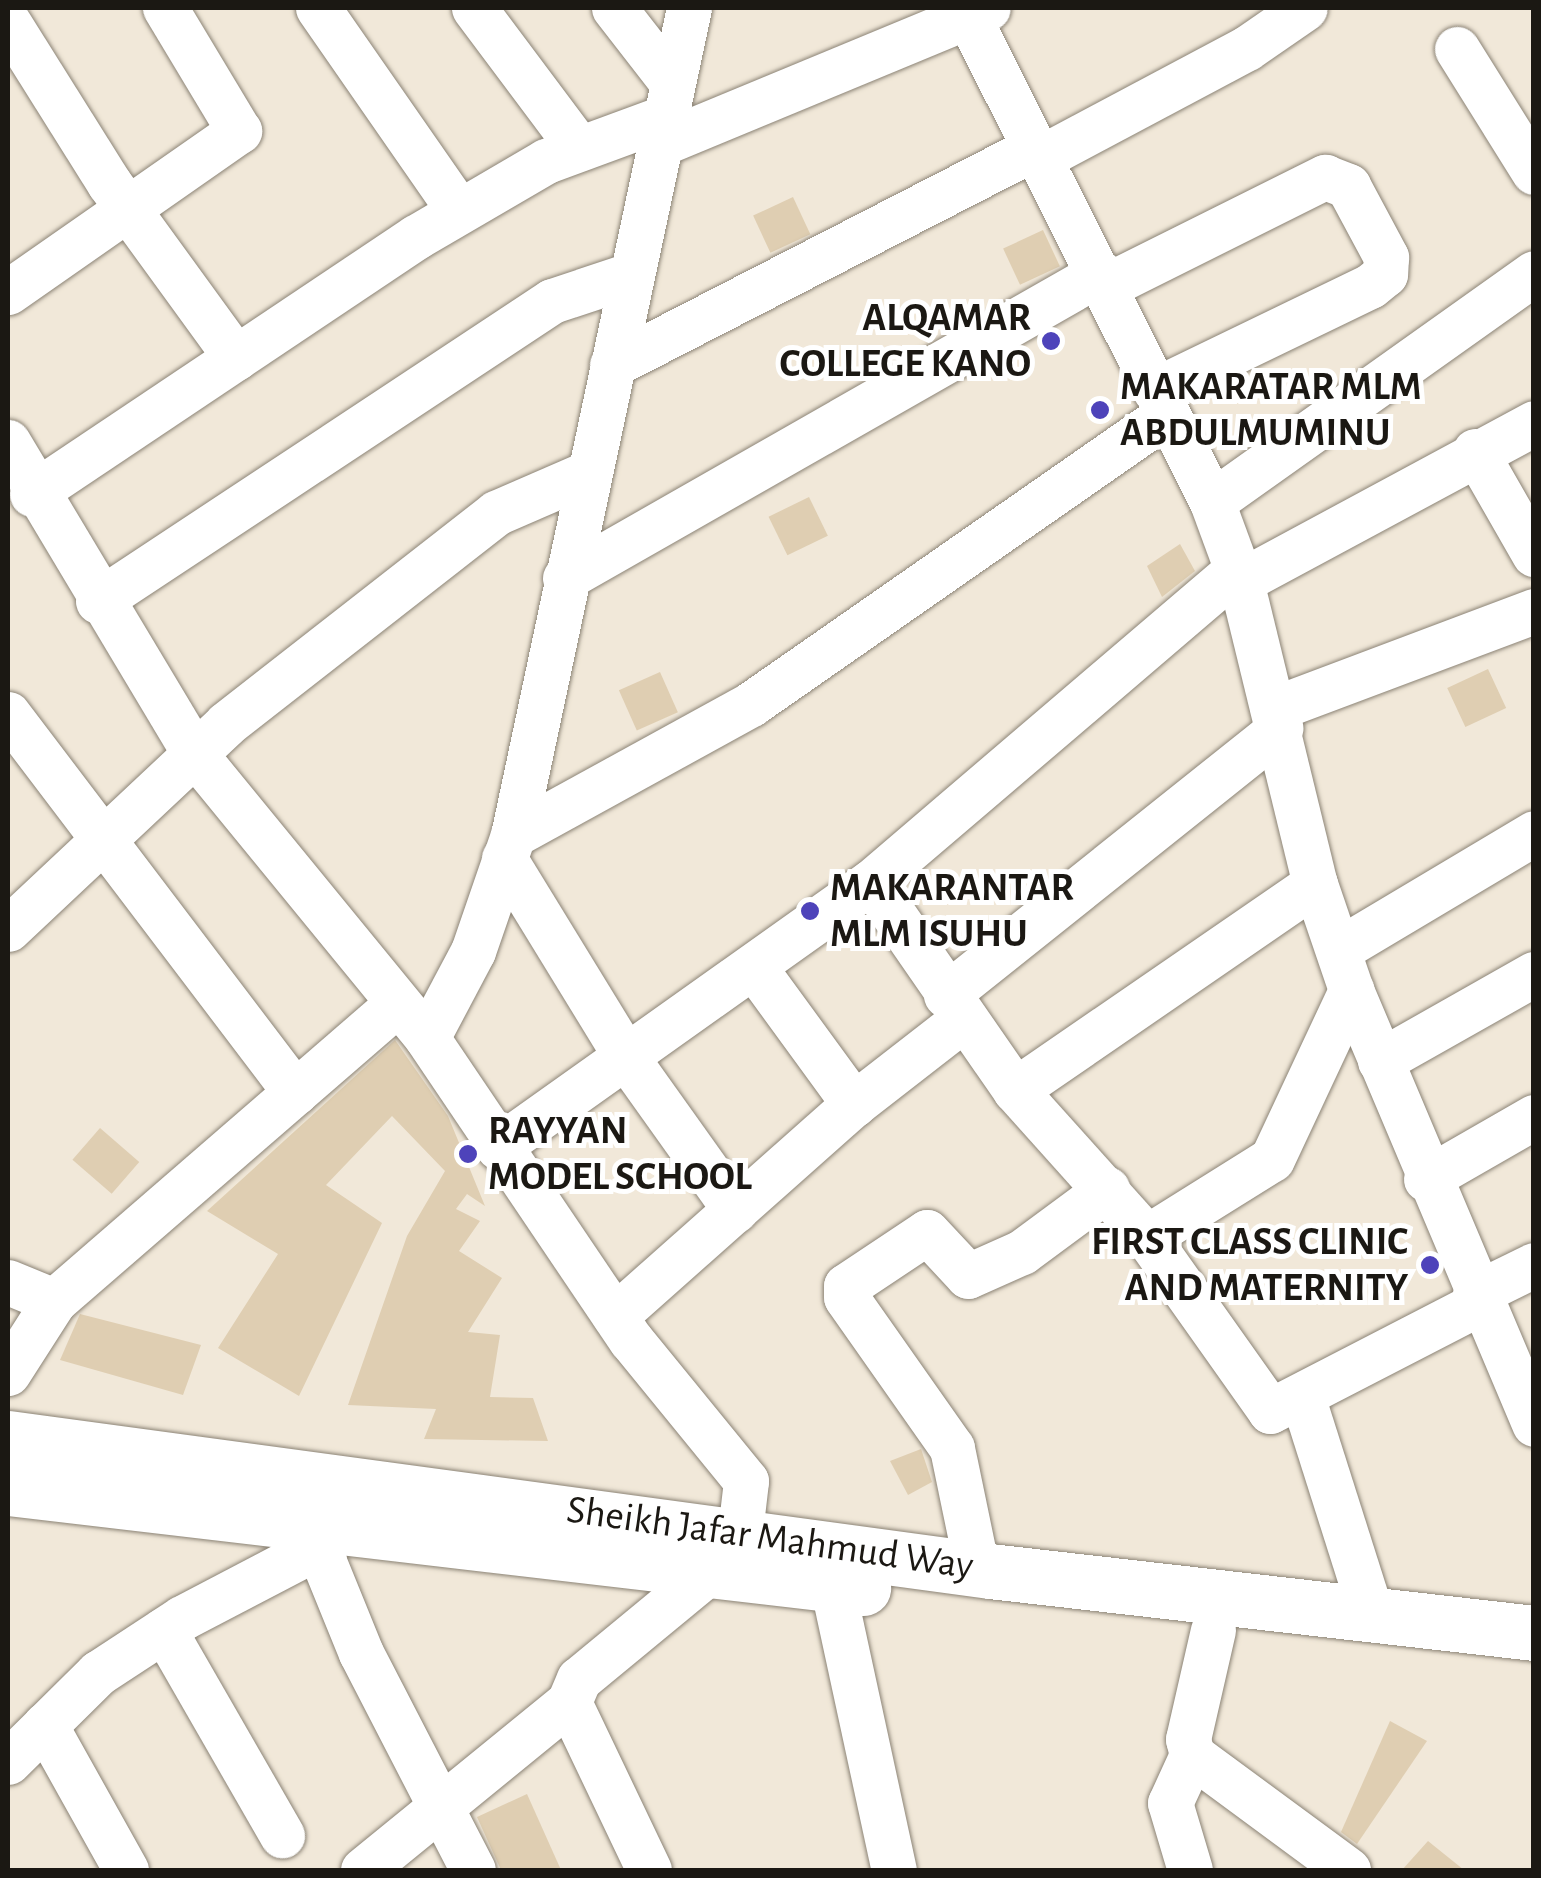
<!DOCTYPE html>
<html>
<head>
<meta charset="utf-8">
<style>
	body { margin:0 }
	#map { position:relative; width:1541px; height:1878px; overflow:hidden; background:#f1e8d9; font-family:"Alegreya Sans",sans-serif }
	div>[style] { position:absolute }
	.building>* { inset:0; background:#dfceb2; transform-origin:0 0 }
	.roads { filter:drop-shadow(0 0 2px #8b8375) drop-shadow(0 0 2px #8b8375) }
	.minor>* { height:45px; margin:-22.5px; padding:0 22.5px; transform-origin:22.5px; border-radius:22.5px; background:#fff }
	.major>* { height:55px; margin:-27.5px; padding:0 27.5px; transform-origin:27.5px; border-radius:27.5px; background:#fff }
	.dots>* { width:28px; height:28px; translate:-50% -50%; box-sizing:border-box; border:5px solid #fff; border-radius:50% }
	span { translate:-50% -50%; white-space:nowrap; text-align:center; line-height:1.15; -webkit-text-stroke:10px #fff; paint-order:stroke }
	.poi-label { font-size:40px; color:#1b1813; font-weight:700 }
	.right { translate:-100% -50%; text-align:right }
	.left { translate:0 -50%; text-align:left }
	.street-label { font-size:40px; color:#1b1813 }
	.frame { position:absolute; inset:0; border:10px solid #1b1813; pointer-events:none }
</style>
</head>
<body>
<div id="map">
	<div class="building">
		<div style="left:793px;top:197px;width:41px;height:44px;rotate:65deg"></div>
		<div style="left:1043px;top:230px;width:40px;height:44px;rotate:65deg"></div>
		<div style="left:809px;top:497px;width:43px;height:45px;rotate:64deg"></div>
		<div style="clip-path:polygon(1180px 544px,1195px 571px,1162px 597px,1147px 566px)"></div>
		<div style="left:1488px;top:669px;width:43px;height:45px;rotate:65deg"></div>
		<div style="left:660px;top:672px;width:44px;height:45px;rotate:66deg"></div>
		<div style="clip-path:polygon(395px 1040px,448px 1116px,485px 1206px,467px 1194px,456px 1209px,480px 1221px,459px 1251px,502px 1278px,468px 1332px,500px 1335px,490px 1397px,533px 1398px,548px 1441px,424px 1439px,436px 1409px,348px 1405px,407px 1236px,445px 1171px,392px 1116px,326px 1185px,382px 1223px,299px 1396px,218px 1348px,278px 1254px,207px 1211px)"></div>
		<div style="left:100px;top:1128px;width:52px;height:42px;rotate:41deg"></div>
		<div style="clip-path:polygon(80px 1314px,201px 1345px,183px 1395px,60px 1360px)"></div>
		<div style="clip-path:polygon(921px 1449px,932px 1482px,908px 1495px,890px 1461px)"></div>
		<div style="clip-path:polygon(1390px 1721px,1427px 1741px,1357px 1844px,1341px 1832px)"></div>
		<div style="clip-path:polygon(527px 1794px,561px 1870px,501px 1870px,477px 1817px)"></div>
		<div style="clip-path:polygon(1428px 1841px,1464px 1870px,1402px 1870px)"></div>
	</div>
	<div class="roads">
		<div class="minor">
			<div style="left:318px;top:8px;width:247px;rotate:55.2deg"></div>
			<div style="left:474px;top:8px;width:174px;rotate:53.2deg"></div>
			<div style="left:614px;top:8px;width:91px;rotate:52.1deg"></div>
			<div style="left:689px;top:8px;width:846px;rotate:102.01deg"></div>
			<div style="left:513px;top:835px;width:123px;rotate:109deg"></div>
			<div style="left:473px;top:951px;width:98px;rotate:117.9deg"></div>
			<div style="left:427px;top:1038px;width:364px;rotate:56deg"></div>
			<div style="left:631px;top:1340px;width:182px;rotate:50.8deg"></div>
			<div style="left:746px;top:1481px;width:51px;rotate:96.7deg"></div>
			<div style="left:964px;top:8px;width:553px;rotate:63.34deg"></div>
			<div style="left:1212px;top:502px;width:84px;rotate:69.8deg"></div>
			<div style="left:1241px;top:581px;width:312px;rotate:76.3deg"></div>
			<div style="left:1315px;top:884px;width:112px;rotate:71.2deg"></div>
			<div style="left:1351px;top:990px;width:471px;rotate:67.1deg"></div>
			<div style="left:8px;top:22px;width:190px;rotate:57.9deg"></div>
			<div style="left:109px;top:183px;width:216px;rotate:54deg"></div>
			<div style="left:1457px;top:49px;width:145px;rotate:58deg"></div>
			<div style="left:657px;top:145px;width:358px;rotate:-22.5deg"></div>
			<div style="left:1040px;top:158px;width:234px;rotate:-28deg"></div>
			<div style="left:1247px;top:48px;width:70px;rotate:-34.6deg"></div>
			<div style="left:1106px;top:286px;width:245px;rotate:-26.5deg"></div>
			<div style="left:1325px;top:177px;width:25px;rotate:21deg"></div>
			<div style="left:1348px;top:186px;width:81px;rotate:61.8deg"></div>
			<div style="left:1386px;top:257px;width:17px;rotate:93deg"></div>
			<div style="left:1385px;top:274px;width:19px;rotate:141deg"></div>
			<div style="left:1370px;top:286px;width:239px;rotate:154.2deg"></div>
			<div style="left:8px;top:292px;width:282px;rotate:-34.9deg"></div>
			<div style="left:239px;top:131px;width:144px;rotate:-121deg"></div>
			<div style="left:612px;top:365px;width:475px;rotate:-27.2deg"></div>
			<div style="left:8px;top:442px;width:362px;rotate:59.1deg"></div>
			<div style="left:194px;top:753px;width:368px;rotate:50.7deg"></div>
			<div style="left:1475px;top:451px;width:119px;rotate:60.2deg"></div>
			<div style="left:32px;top:494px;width:462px;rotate:-33.8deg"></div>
			<div style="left:416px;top:237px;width:151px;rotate:-30.3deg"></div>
			<div style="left:546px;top:161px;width:125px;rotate:-20.2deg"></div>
			<div style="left:1212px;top:502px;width:395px;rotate:-35.4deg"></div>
			<div style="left:565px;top:578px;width:616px;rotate:-29.69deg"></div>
			<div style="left:1241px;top:581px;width:333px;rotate:-28.3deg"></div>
			<div style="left:98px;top:601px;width:544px;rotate:-33.46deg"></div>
			<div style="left:552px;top:301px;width:82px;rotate:-18.4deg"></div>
			<div style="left:1276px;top:708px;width:276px;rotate:-20.6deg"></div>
			<div style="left:8px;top:714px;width:475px;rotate:52.8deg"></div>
			<div style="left:513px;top:835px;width:272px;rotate:-28.8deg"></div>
			<div style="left:751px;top:704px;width:506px;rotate:-34.85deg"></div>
			<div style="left:504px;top:858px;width:233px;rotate:58.5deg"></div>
			<div style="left:626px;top:1057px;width:188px;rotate:54.5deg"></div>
			<div style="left:871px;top:882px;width:253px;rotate:55.3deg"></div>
			<div style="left:1015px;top:1090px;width:198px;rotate:48.1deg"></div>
			<div style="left:1147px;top:1237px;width:213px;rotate:54.7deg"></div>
			<div style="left:1270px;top:1411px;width:235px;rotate:-27.3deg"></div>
			<div style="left:8px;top:929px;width:299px;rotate:-43.2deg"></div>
			<div style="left:226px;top:724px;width:343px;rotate:-38deg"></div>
			<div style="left:496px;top:513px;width:100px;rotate:-23.5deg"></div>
			<div style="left:1338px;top:950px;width:228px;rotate:-30.8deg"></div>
			<div style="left:754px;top:967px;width:170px;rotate:53.9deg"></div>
			<div style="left:946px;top:995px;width:428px;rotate:-38.6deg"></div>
			<div style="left:1380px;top:1061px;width:177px;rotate:-29.5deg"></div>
			<div style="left:1015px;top:1090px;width:364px;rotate:-34.5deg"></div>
			<div style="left:498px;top:1147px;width:458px;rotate:-35.4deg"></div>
			<div style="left:871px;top:882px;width:480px;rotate:-40.5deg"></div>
			<div style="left:1426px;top:1179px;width:125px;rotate:-29.9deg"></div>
			<div style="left:1147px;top:1237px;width:147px;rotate:-32deg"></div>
			<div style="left:1272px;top:1159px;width:187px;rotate:-64.9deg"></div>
			<div style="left:8px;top:1282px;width:50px;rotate:22.4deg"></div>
			<div style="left:1475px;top:1294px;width:66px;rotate:-26.2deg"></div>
			<div style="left:615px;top:1316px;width:319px;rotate:-41.6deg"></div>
			<div style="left:854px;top:1104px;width:138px;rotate:-37.9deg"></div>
			<div style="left:8px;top:1373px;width:85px;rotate:-57.4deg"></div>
			<div style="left:54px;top:1301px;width:454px;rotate:-40.9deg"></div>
			<div style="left:1303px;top:1399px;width:225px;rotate:72.4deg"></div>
			<div style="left:318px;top:1492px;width:70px;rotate:85.1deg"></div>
			<div style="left:324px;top:1562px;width:98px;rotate:67.9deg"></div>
			<div style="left:361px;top:1653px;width:244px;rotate:62.7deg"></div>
			<div style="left:977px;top:1569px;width:124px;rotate:-101.7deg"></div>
			<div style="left:952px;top:1448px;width:184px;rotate:-125.1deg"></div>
			<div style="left:846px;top:1297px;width:11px;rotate:-90deg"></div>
			<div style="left:846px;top:1286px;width:97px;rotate:-33.7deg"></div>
			<div style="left:927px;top:1232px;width:60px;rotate:47deg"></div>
			<div style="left:968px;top:1276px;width:59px;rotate:-24deg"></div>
			<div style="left:1022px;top:1252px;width:106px;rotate:-36.5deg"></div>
			<div style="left:832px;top:1584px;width:293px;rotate:77.8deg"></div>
			<div style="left:164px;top:1630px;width:237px;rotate:60.1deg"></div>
			<div style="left:1213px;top:1630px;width:112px;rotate:102.9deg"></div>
			<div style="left:1188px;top:1739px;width:16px;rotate:76deg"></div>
			<div style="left:1192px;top:1755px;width:194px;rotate:36.4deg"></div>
			<div style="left:45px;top:1725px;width:166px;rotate:60.8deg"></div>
			<div style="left:8px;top:1762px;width:127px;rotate:-44.7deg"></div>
			<div style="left:98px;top:1673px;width:100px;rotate:-33.2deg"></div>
			<div style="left:182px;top:1618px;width:156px;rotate:-27.6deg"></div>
			<div style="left:363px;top:1870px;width:266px;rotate:-39.2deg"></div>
			<div style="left:649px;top:1870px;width:186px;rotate:-115.5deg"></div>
			<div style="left:569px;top:1702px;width:25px;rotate:-67deg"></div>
			<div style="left:579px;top:1679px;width:171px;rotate:-39.5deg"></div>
			<div style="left:1190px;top:1870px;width:70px;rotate:-106.6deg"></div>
			<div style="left:1170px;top:1803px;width:53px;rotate:-65.4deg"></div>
		</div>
		<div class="major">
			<div style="left:8px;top:1438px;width:991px;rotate:7.71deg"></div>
			<div style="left:990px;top:1571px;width:548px;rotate:6.5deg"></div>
			<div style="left:8px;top:1488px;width:861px;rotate:6.67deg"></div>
		</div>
	</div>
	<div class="dots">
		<div style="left:1051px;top:341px;background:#4e43ba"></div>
		<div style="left:1100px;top:410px;background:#4e43ba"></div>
		<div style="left:810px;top:911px;background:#4e43ba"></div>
		<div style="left:468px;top:1154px;background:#4e43ba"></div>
		<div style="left:1430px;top:1265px;background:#4e43ba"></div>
	</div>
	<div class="poi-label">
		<span class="right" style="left:1031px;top:341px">ALQAMAR<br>COLLEGE KANO</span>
		<span class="left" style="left:1120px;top:410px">MAKARATAR MLM<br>ABDULMUMINU</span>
		<span class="left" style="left:830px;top:911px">MAKARANTAR<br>MLM ISUHU</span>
		<span class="left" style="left:488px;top:1154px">RAYYAN<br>MODEL SCHOOL</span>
		<span class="right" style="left:1408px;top:1265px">FIRST CLASS CLINIC<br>AND MATERNITY</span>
	</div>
	<div class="street-label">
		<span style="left:770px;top:1538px;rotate:8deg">Sheikh Jafar Mahmud Way</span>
	</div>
	<div class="frame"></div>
</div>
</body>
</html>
